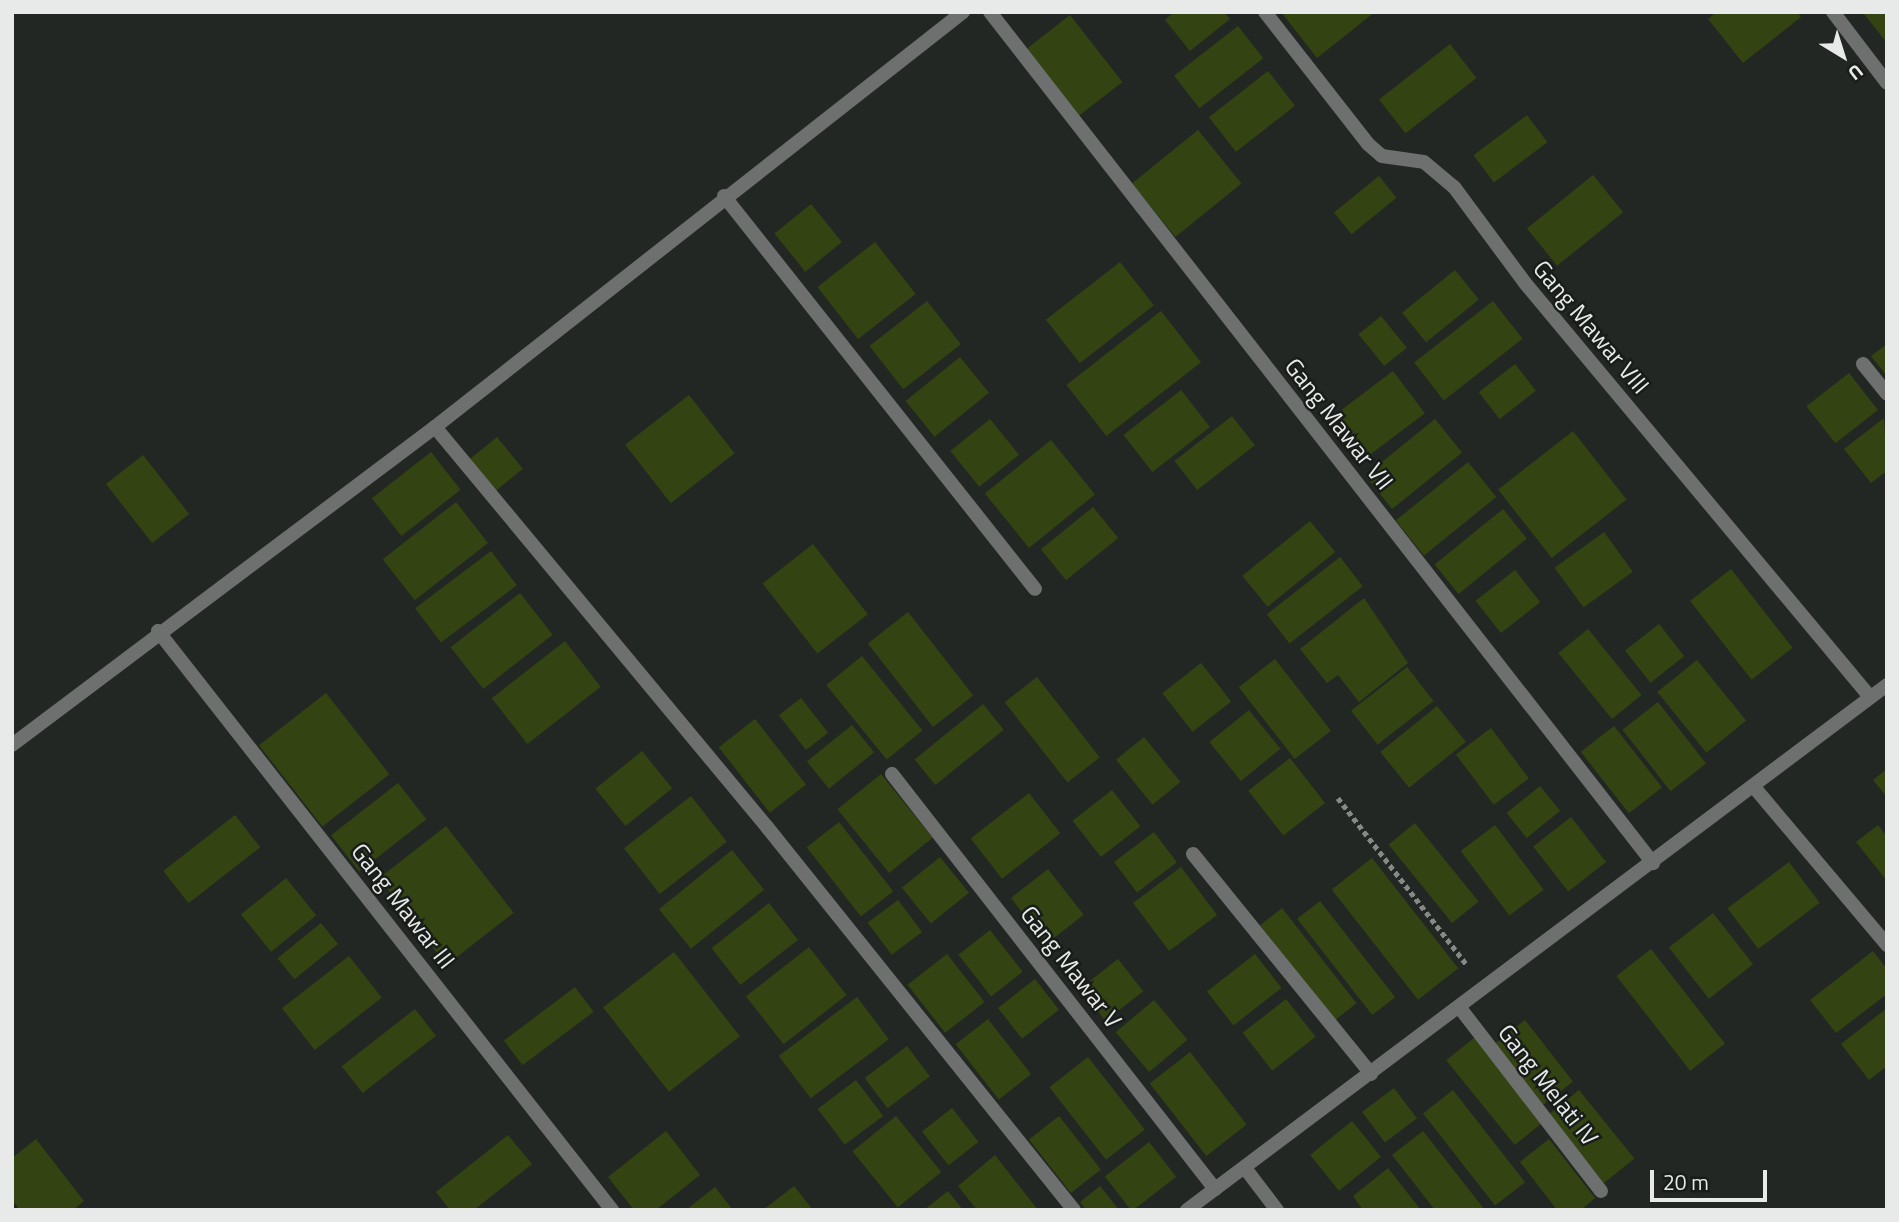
<!DOCTYPE html>
<html>
<head>
<meta charset="utf-8">
<style>
	body { margin:0 }
	#map { position:relative; width:1899px; height:1222px; overflow:hidden; background:#232723; font-family:"Titillium Web",sans-serif }
	div>[style] { position:absolute }
	.building>* { inset:0; background:#334312; transform-origin:0 0 }
	.path>* { height:4.5px; margin-top:-2.25px; transform-origin:0; background:repeating-linear-gradient(90deg,#868986 0 5px,transparent 0 8.5px) }
	.service>* { height:14px; margin:-7px; padding:0 7px; transform-origin:7px; border-radius:7px; background:#6d706f }
	.minor>* { height:14px; margin:-7px; padding:0 7px; transform-origin:7px; border-radius:7px; background:#6d706f }
	.tertiary>* { height:14px; margin:-7px; padding:0 7px; transform-origin:7px; border-radius:7px; background:#6d706f }
	span { translate:-50% -50%; white-space:nowrap; text-align:center; line-height:1.15; -webkit-text-stroke:5px #191d1a; paint-order:stroke }
	.street-label { font-size:24px; color:#e7eae8 }
	.frame { position:absolute; inset:0; border:14px solid #e7eae8; pointer-events:none }
	.north { position:absolute; left:1808px; top:21px; width:70px; height:70px; -webkit-text-stroke:5px #191d1a; paint-order:stroke; rotate:142deg; font-size:19px; font-weight:700; line-height:28px; text-align:center; color:#e7eae8 }
	.north::after { content:''; display:block; margin:auto; width:24px; height:32px; background:#e7eae8; clip-path:polygon(50% 0,100% 100%,50% 72%,0 100%) }
	.scale { position:absolute; left:1650px; top:1170px; width:117px; height:32px; box-sizing:border-box; border:4px solid #e7eae8; border-top:0; padding-left:9px; font-size:21px; line-height:24px; white-space:nowrap; color:#e7eae8; -webkit-text-stroke:5px #191d1a; paint-order:stroke }
</style>
</head>
<body>
<div id="map">
	<div class="building">
		<div style="clip-path:polygon(1174px 12px,1224px 12px,1230px 19px,1190px 51px,1165px 20px)"></div>
		<div style="clip-path:polygon(1281px 12px,1375px 12px,1317px 58px)"></div>
		<div style="clip-path:polygon(1716px 12px,1797px 12px,1801px 17px,1743px 63px,1708px 19px)"></div>
		<div style="clip-path:polygon(1866px 12px,1887px 12px,1887px 43px,1864px 14px)"></div>
		<div style="left:1070px;top:15px;width:85px;height:55px;rotate:52deg"></div>
		<div style="left:1238px;top:26px;width:41px;height:81px;rotate:52deg"></div>
		<div style="left:1450px;top:44px;width:43px;height:90px;rotate:52deg"></div>
		<div style="left:1268px;top:71px;width:44px;height:75px;rotate:52deg"></div>
		<div style="left:1527px;top:115px;width:34px;height:67px;rotate:53deg"></div>
		<div style="left:1198px;top:130px;width:69px;height:85px;rotate:51deg"></div>
		<div style="left:1593px;top:175px;width:48px;height:85px;rotate:51deg"></div>
		<div style="left:1379px;top:176px;width:28px;height:58px;rotate:51deg"></div>
		<div style="left:811px;top:204px;width:49px;height:47px;rotate:51deg"></div>
		<div style="left:875px;top:242px;width:66px;height:73px;rotate:52deg"></div>
		<div style="left:1120px;top:262px;width:55px;height:94px;rotate:52deg"></div>
		<div style="left:1455px;top:270px;width:38px;height:68px;rotate:51deg"></div>
		<div style="left:927px;top:301px;width:55px;height:73px;rotate:52deg"></div>
		<div style="left:1493px;top:301px;width:48px;height:100px;rotate:52deg"></div>
		<div style="left:1161px;top:311px;width:65px;height:120px;rotate:52deg"></div>
		<div style="left:1381px;top:316px;width:41px;height:29px;rotate:51deg"></div>
		<div style="clip-path:polygon(1887px 344px,1887px 376px,1871px 356px)"></div>
		<div style="left:960px;top:357px;width:46px;height:70px;rotate:51deg"></div>
		<div style="left:1515px;top:364px;width:34px;height:46px;rotate:52deg"></div>
		<div style="left:1393px;top:371px;width:53px;height:80px;rotate:53deg"></div>
		<div style="left:1849px;top:373px;width:47px;height:54px;rotate:52deg"></div>
		<div style="left:1181px;top:390px;width:47px;height:73px;rotate:52deg"></div>
		<div style="left:689px;top:395px;width:74px;height:81px;rotate:52deg"></div>
		<div style="left:1232px;top:416px;width:37px;height:73px;rotate:52deg"></div>
		<div style="clip-path:polygon(1884px 418px,1887px 471px,1871px 483px,1844px 449px)"></div>
		<div style="left:990px;top:419px;width:46px;height:51px;rotate:51deg"></div>
		<div style="left:1435px;top:419px;width:43px;height:90px;rotate:51deg"></div>
		<div style="left:1573px;top:431px;width:87px;height:95px;rotate:52deg"></div>
		<div style="left:497px;top:437px;width:41px;height:38px;rotate:51deg"></div>
		<div style="left:1051px;top:440px;width:70px;height:85px;rotate:51deg"></div>
		<div style="left:431px;top:452px;width:48px;height:75px;rotate:52deg"></div>
		<div style="left:143px;top:455px;width:75px;height:47px;rotate:52deg"></div>
		<div style="left:1468px;top:462px;width:45px;height:93px;rotate:51deg"></div>
		<div style="left:456px;top:502px;width:52px;height:93px;rotate:52deg"></div>
		<div style="left:1093px;top:507px;width:40px;height:67px;rotate:51deg"></div>
		<div style="left:1503px;top:509px;width:38px;height:88px;rotate:51deg"></div>
		<div style="left:1310px;top:521px;width:40px;height:87px;rotate:51deg"></div>
		<div style="left:1604px;top:532px;width:49px;height:61px;rotate:54deg"></div>
		<div style="left:813px;top:544px;width:89px;height:64px;rotate:52deg"></div>
		<div style="left:491px;top:551px;width:43px;height:95px;rotate:53deg"></div>
		<div style="left:1340px;top:557px;width:37px;height:93px;rotate:52deg"></div>
		<div style="left:1731px;top:569px;width:100px;height:52px;rotate:52deg"></div>
		<div style="left:1515px;top:570px;width:41px;height:50px;rotate:52deg"></div>
		<div style="left:520px;top:593px;width:53px;height:88px;rotate:52deg"></div>
		<div style="clip-path:polygon(1364px 598px,1408px 663px,1359px 702px,1338px 675px,1327px 683px,1300px 649px)"></div>
		<div style="left:908px;top:612px;width:106px;height:51px;rotate:52deg"></div>
		<div style="left:1659px;top:624px;width:41px;height:43px;rotate:52deg"></div>
		<div style="left:1588px;top:629px;width:85px;height:38px;rotate:51deg"></div>
		<div style="left:565px;top:641px;width:58px;height:93px;rotate:52deg"></div>
		<div style="left:862px;top:656px;width:96px;height:46px;rotate:51deg"></div>
		<div style="left:1275px;top:659px;width:91px;height:46px;rotate:52deg"></div>
		<div style="left:1697px;top:660px;width:78px;height:51px;rotate:51deg"></div>
		<div style="left:1201px;top:663px;width:49px;height:49px;rotate:52deg"></div>
		<div style="left:1407px;top:667px;width:43px;height:71px;rotate:52deg"></div>
		<div style="left:1037px;top:677px;width:102px;height:41px;rotate:52deg"></div>
		<div style="left:326px;top:693px;width:103px;height:85px;rotate:52deg"></div>
		<div style="left:801px;top:698px;width:44px;height:28px;rotate:52deg"></div>
		<div style="left:1658px;top:702px;width:78px;height:45px;rotate:52deg"></div>
		<div style="left:983px;top:704px;width:33px;height:88px;rotate:51deg"></div>
		<div style="left:1437px;top:706px;width:46px;height:73px;rotate:51deg"></div>
		<div style="left:1249px;top:710px;width:50px;height:51px;rotate:51deg"></div>
		<div style="left:755px;top:719px;width:83px;height:46px;rotate:52deg"></div>
		<div style="left:852px;top:725px;width:35px;height:58px;rotate:51deg"></div>
		<div style="left:1614px;top:726px;width:78px;height:42px;rotate:52deg"></div>
		<div style="left:1491px;top:728px;width:63px;height:44px;rotate:53deg"></div>
		<div style="left:1144px;top:737px;width:58px;height:36px;rotate:51deg"></div>
		<div style="left:642px;top:751px;width:48px;height:60px;rotate:51deg"></div>
		<div style="left:1290px;top:758px;width:57px;height:53px;rotate:52deg"></div>
		<div style="clip-path:polygon(1887px 769px,1887px 797px,1873px 780px)"></div>
		<div style="left:881px;top:774px;width:82px;height:56px;rotate:51deg"></div>
		<div style="left:398px;top:783px;width:46px;height:85px;rotate:52deg"></div>
		<div style="left:1540px;top:786px;width:32px;height:43px;rotate:51deg"></div>
		<div style="left:1112px;top:790px;width:46px;height:50px;rotate:52deg"></div>
		<div style="left:1029px;top:793px;width:51px;height:74px;rotate:52deg"></div>
		<div style="left:691px;top:796px;width:58px;height:85px;rotate:52deg"></div>
		<div style="left:235px;top:815px;width:41px;height:91px;rotate:52deg"></div>
		<div style="left:1571px;top:817px;width:57px;height:48px;rotate:52deg"></div>
		<div style="left:839px;top:822px;width:88px;height:41px;rotate:52deg"></div>
		<div style="left:1415px;top:823px;width:101px;height:34px;rotate:51deg"></div>
		<div style="left:1495px;top:825px;width:81px;height:43px;rotate:53deg"></div>
		<div style="clip-path:polygon(1878px 825px,1887px 837px,1887px 881px,1856px 842px)"></div>
		<div style="left:446px;top:826px;width:110px;height:85px;rotate:52deg"></div>
		<div style="left:1154px;top:832px;width:38px;height:50px;rotate:53deg"></div>
		<div style="left:732px;top:850px;width:51px;height:94px;rotate:51deg"></div>
		<div style="left:940px;top:857px;width:46px;height:49px;rotate:51deg"></div>
		<div style="left:1372px;top:858px;width:140px;height:51px;rotate:52deg"></div>
		<div style="left:1789px;top:862px;width:51px;height:77px;rotate:53deg"></div>
		<div style="left:1181px;top:867px;width:60px;height:60px;rotate:53deg"></div>
		<div style="left:1048px;top:869px;width:58px;height:47px;rotate:52deg"></div>
		<div style="left:286px;top:878px;width:48px;height:58px;rotate:51deg"></div>
		<div style="left:898px;top:900px;width:40px;height:38px;rotate:53deg"></div>
		<div style="left:1320px;top:901px;width:122px;height:29px;rotate:52deg"></div>
		<div style="left:769px;top:903px;width:47px;height:73px;rotate:52deg"></div>
		<div style="left:1282px;top:908px;width:121px;height:28px;rotate:52deg"></div>
		<div style="left:1713px;top:913px;width:65px;height:56px;rotate:52deg"></div>
		<div style="left:321px;top:923px;width:27px;height:56px;rotate:51deg"></div>
		<div style="left:990px;top:930px;width:53px;height:40px;rotate:52deg"></div>
		<div style="left:809px;top:947px;width:61px;height:80px;rotate:52deg"></div>
		<div style="left:1651px;top:949px;width:120px;height:44px;rotate:52deg"></div>
		<div style="clip-path:polygon(1873px 951px,1887px 969px,1887px 994px,1836px 1033px,1810px 1000px)"></div>
		<div style="left:674px;top:952px;width:107px;height:90px;rotate:52deg"></div>
		<div style="left:947px;top:954px;width:61px;height:50px;rotate:52deg"></div>
		<div style="left:1255px;top:954px;width:43px;height:61px;rotate:52deg"></div>
		<div style="left:349px;top:956px;width:53px;height:85px;rotate:52deg"></div>
		<div style="left:1118px;top:959px;width:41px;height:48px;rotate:52deg"></div>
		<div style="left:1035px;top:979px;width:39px;height:47px;rotate:52deg"></div>
		<div style="left:575px;top:987px;width:31px;height:89px;rotate:53deg"></div>
		<div style="left:857px;top:997px;width:53px;height:98px;rotate:53deg"></div>
		<div style="left:1286px;top:999px;width:48px;height:55px;rotate:52deg"></div>
		<div style="left:1154px;top:1000px;width:52px;height:50px;rotate:50deg"></div>
		<div style="clip-path:polygon(1887px 1008px,1887px 1066px,1869px 1080px,1841px 1044px)"></div>
		<div style="left:415px;top:1009px;width:34px;height:93px;rotate:52deg"></div>
		<div style="left:988px;top:1019px;width:70px;height:41px;rotate:52deg"></div>
		<div style="left:1525px;top:1020px;width:78px;height:38px;rotate:52deg"></div>
		<div style="left:1475px;top:1037px;width:109px;height:37px;rotate:51deg"></div>
		<div style="left:907px;top:1046px;width:38px;height:53px;rotate:53deg"></div>
		<div style="left:1190px;top:1052px;width:92px;height:51px;rotate:52deg"></div>
		<div style="left:1088px;top:1057px;width:92px;height:49px;rotate:52deg"></div>
		<div style="left:856px;top:1080px;width:45px;height:48px;rotate:53deg"></div>
		<div style="left:1394px;top:1088px;width:38px;height:40px;rotate:53deg"></div>
		<div style="left:1453px;top:1090px;width:117px;height:38px;rotate:52deg"></div>
		<div style="left:1579px;top:1090px;width:88px;height:39px;rotate:51deg"></div>
		<div style="left:952px;top:1108px;width:43px;height:38px;rotate:52deg"></div>
		<div style="left:896px;top:1116px;width:72px;height:56px;rotate:51deg"></div>
		<div style="left:1059px;top:1116px;width:68px;height:38px;rotate:52deg"></div>
		<div style="left:1352px;top:1121px;width:46px;height:54px;rotate:51deg"></div>
		<div style="clip-path:polygon(666px 1131px,700px 1175px,656px 1210px,634px 1210px,608px 1177px)"></div>
		<div style="clip-path:polygon(1423px 1131px,1485px 1210px,1435px 1210px,1392px 1155px)"></div>
		<div style="clip-path:polygon(508px 1135px,532px 1164px,474px 1210px,450px 1210px,436px 1192px)"></div>
		<div style="clip-path:polygon(36px 1139px,84px 1201px,73px 1210px,20px 1210px,12px 1200px,12px 1158px)"></div>
		<div style="clip-path:polygon(1549px 1139px,1595px 1198px,1581px 1210px,1557px 1210px,1520px 1162px)"></div>
		<div style="left:1149px;top:1142px;width:44px;height:56px;rotate:52deg"></div>
		<div style="clip-path:polygon(995px 1155px,1038px 1210px,977px 1210px,958px 1186px)"></div>
		<div style="clip-path:polygon(1388px 1168px,1421px 1210px,1363px 1210px,1353px 1196px)"></div>
		<div style="clip-path:polygon(794px 1186px,813px 1210px,763px 1210px)"></div>
		<div style="clip-path:polygon(1100px 1186px,1119px 1210px,1086px 1210px,1080px 1202px)"></div>
		<div style="clip-path:polygon(715px 1187px,733px 1210px,686px 1210px)"></div>
		<div style="clip-path:polygon(948px 1191px,963px 1210px,924px 1210px)"></div>
	</div>
	<div class="path">
		<div style="left:1338px;top:798px;width:212px;rotate:52.3deg"></div>
	</div>
	<div class="service">
		<div style="left:1245px;top:1168px;width:53px;rotate:52.7deg"></div>
	</div>
	<div class="minor">
		<div style="left:990px;top:12px;width:1079px;rotate:52.08deg"></div>
		<div style="left:1265px;top:12px;width:167px;rotate:52deg"></div>
		<div style="left:1368px;top:144px;width:18px;rotate:41deg"></div>
		<div style="left:1382px;top:156px;width:42px;rotate:8.1deg"></div>
		<div style="left:1424px;top:162px;width:39px;rotate:40deg"></div>
		<div style="left:1454px;top:187px;width:119px;rotate:53.5deg"></div>
		<div style="left:1525px;top:283px;width:539px;rotate:50.19deg"></div>
		<div style="left:1833px;top:12px;width:89px;rotate:52.7deg"></div>
		<div style="left:724px;top:196px;width:501px;rotate:51.64deg"></div>
		<div style="left:1863px;top:364px;width:38px;rotate:51deg"></div>
		<div style="left:435px;top:427px;width:520px;rotate:50.31deg"></div>
		<div style="left:767px;top:827px;width:491px;rotate:51.3deg"></div>
		<div style="left:158px;top:631px;width:736px;rotate:51.9deg"></div>
		<div style="left:12px;top:745px;width:529px;rotate:-36.93deg"></div>
		<div style="left:435px;top:427px;width:672px;rotate:-38.17deg"></div>
		<div style="left:892px;top:774px;width:526px;rotate:52.11deg"></div>
		<div style="left:1754px;top:787px;width:207px;rotate:49.9deg"></div>
		<div style="left:1193px;top:854px;width:283px;rotate:51deg"></div>
		<div style="left:1460px;top:1008px;width:231px;rotate:52.4deg"></div>
	</div>
	<div class="tertiary">
		<div style="left:1187px;top:1210px;width:875px;rotate:-36.87deg"></div>
	</div>
	<div class="street-label">
		<span style="left:1591px;top:327px;rotate:50deg">Gang Mawar VIII</span>
		<span style="left:1339px;top:424px;rotate:52deg">Gang Mawar VII</span>
		<span style="left:403px;top:906px;rotate:52deg">Gang Mawar III</span>
		<span style="left:1071px;top:967px;rotate:52deg">Gang Mawar V</span>
		<span style="left:1548px;top:1085px;rotate:52deg">Gang Melati IV</span>
	</div>
	<div class="frame"></div>
	<div class="north">U</div>
	<div class="scale">20 m</div>
</div>
</body>
</html>
